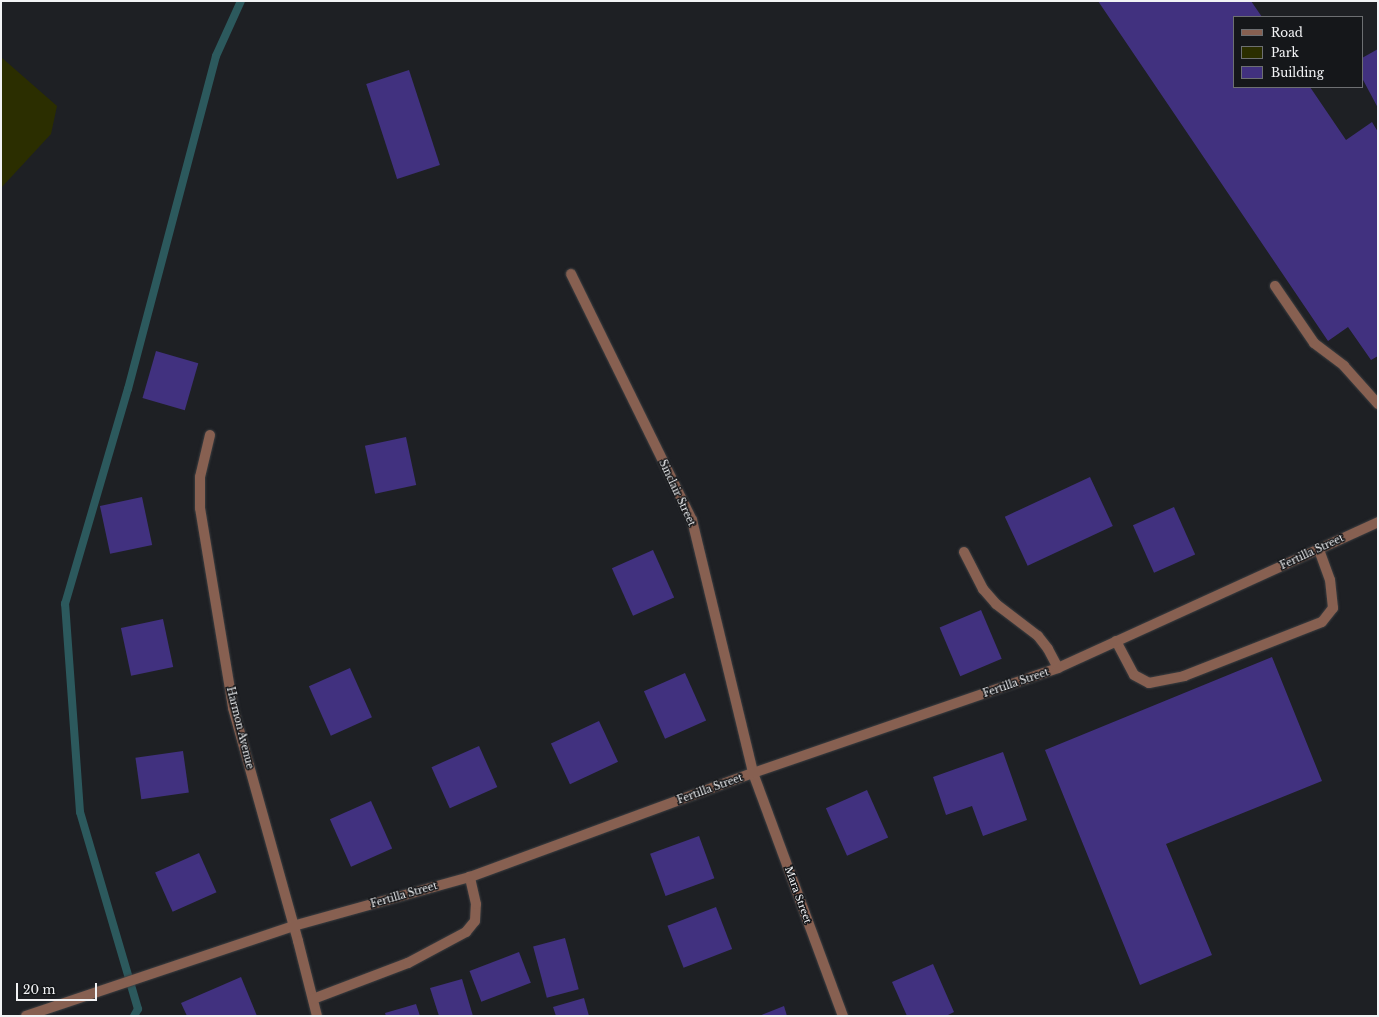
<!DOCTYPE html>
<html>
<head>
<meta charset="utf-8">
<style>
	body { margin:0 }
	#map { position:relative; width:1379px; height:1017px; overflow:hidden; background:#1e2024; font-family:"Libre Baskerville",serif }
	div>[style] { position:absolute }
	.green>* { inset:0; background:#2b2e00 }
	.stream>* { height:8px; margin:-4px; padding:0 4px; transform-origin:4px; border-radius:4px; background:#2c595d }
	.building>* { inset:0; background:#41317f; transform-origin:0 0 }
	.roads { filter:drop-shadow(0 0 1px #3c3e41) drop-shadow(0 0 1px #3c3e41) }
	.minor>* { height:10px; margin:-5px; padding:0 5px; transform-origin:5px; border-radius:5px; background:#876051 }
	span { translate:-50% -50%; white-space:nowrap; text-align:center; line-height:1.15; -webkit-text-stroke:3px #15171a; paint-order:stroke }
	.street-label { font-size:10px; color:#f2f3f5 }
	.frame { position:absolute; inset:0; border:2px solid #f2f3f5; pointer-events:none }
	.legend { position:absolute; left:1233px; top:16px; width:130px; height:72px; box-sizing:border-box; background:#15171a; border:1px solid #6d6f72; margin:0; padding:5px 7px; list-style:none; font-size:12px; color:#f2f3f5 }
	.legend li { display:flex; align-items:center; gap:8px; height:20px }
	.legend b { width:20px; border:1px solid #6d6f72 }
	.scale { position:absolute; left:16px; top:983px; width:81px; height:18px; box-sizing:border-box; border:2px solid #f2f3f5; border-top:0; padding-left:5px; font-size:12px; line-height:14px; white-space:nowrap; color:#f2f3f5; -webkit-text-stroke:3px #15171a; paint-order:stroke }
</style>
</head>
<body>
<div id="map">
	<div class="green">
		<div style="clip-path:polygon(1px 57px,57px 106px,51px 134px,1px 188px)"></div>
	</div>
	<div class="stream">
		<div style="left:134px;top:1016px;width:8px;rotate:-60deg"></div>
		<div style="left:138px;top:1009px;width:205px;rotate:-106.4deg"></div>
		<div style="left:80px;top:812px;width:209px;rotate:-94.1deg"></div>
		<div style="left:65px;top:604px;width:224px;rotate:-73.7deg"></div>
		<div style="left:128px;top:389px;width:344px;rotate:-75.2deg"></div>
		<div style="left:216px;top:56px;width:60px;rotate:-65.6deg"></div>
	</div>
	<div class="building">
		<div style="clip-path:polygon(1098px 1px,1251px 1px,1262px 17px,1234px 17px,1234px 87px,1310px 87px,1346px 140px,1372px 122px,1378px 132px,1378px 356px,1371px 360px,1348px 327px,1328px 341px)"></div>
		<div style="clip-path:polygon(1378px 49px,1378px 108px,1362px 78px,1362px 58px)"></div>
		<div style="left:409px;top:70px;width:100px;height:45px;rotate:72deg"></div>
		<div style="left:156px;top:351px;width:44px;height:49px;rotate:16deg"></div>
		<div style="left:406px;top:437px;width:49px;height:42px;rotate:78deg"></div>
		<div style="left:1090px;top:477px;width:54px;height:94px;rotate:65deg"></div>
		<div style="left:142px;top:497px;width:49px;height:43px;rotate:78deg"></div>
		<div style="left:1174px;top:507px;width:52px;height:45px;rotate:66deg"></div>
		<div style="left:653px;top:550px;width:52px;height:45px;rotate:66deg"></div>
		<div style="left:981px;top:610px;width:53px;height:45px;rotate:67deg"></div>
		<div style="left:163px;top:619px;width:49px;height:43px;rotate:78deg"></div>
		<div style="clip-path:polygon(1272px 657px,1322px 781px,1166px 844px,1212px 955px,1140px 985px,1045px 750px)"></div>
		<div style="left:350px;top:668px;width:54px;height:45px;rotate:66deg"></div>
		<div style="left:685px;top:673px;width:52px;height:45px;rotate:66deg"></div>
		<div style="left:599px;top:721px;width:45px;height:53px;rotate:65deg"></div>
		<div style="left:479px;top:746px;width:45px;height:52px;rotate:66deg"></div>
		<div style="left:183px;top:751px;width:42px;height:48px;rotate:82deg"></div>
		<div style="clip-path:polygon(1003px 752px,1027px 820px,983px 836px,972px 806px,946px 815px,933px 777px)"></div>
		<div style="left:867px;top:790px;width:52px;height:45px;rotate:66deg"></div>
		<div style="left:371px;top:801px;width:52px;height:45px;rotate:66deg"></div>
		<div style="left:699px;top:836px;width:45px;height:52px;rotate:70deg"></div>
		<div style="left:199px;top:853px;width:43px;height:48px;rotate:66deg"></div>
		<div style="left:716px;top:907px;width:45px;height:52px;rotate:69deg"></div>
		<div style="left:565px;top:938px;width:53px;height:33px;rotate:75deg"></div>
		<div style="left:519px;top:952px;width:33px;height:53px;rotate:69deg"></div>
		<div style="clip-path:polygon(933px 964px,954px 1012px,946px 1016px,907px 1016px,892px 982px)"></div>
		<div style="clip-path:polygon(241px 977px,257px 1016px,187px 1016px,181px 1003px)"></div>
		<div style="clip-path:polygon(462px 979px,473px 1016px,439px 1016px,430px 988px)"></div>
		<div style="clip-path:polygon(584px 998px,589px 1016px,556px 1016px,553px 1007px)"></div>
		<div style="clip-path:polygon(416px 1004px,420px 1016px,386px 1016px,385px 1013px)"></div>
		<div style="clip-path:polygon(784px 1006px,787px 1016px,759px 1016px)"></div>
	</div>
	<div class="roads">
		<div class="minor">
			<div style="left:571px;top:274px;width:274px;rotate:63.8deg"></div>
			<div style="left:692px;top:520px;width:260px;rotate:76.4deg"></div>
			<div style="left:753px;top:773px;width:259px;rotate:69.7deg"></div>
			<div style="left:1275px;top:286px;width:69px;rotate:55.6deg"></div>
			<div style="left:1314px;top:343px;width:38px;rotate:37deg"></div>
			<div style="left:1344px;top:366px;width:51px;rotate:48.2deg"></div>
			<div style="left:210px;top:435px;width:43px;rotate:103.4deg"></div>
			<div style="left:200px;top:477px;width:31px;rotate:90deg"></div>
			<div style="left:200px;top:508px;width:203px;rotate:80.6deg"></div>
			<div style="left:233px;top:708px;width:242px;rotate:74.4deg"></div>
			<div style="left:298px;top:941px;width:77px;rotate:75.8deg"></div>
			<div style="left:964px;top:552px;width:42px;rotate:62.8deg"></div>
			<div style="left:983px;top:589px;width:20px;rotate:49deg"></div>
			<div style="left:996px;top:604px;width:53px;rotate:37.3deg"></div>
			<div style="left:1038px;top:636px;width:16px;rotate:52deg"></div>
			<div style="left:1048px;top:649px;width:21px;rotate:62deg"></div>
			<div style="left:1116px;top:641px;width:38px;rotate:62deg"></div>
			<div style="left:1134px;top:675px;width:17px;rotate:28deg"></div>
			<div style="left:1149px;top:683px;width:36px;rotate:-11deg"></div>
			<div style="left:1184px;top:676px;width:148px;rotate:-21.4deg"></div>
			<div style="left:1322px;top:622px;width:18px;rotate:-52deg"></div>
			<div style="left:1333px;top:608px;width:28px;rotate:-96deg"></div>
			<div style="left:1330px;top:580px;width:33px;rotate:-110deg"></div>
			<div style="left:313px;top:999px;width:102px;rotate:-20.8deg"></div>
			<div style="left:408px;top:963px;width:66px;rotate:-28.1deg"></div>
			<div style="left:466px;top:932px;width:14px;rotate:-51deg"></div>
			<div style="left:475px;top:921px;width:17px;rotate:-87deg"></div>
			<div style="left:476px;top:904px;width:28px;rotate:-103deg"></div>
			<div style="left:26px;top:1016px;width:282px;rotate:-18.6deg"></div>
			<div style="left:293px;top:926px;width:184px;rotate:-15.5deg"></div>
			<div style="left:470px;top:877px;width:302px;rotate:-20.2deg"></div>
			<div style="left:753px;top:773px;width:323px;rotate:-19deg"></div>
			<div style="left:1058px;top:668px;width:352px;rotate:-24.5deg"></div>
		</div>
	</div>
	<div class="street-label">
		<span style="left:677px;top:493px;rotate:65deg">Sinclair Street</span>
		<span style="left:1312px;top:552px;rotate:-25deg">Fertilla Street</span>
		<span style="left:1016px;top:683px;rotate:-19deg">Fertilla Street</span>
		<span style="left:240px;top:728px;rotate:76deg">Harmon Avenue</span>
		<span style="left:710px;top:789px;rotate:-20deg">Fertilla Street</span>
		<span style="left:404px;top:895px;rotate:-16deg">Fertilla Street</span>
		<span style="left:798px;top:895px;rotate:70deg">Mara Street</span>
	</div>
	<div class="frame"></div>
	<ul class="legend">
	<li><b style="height:5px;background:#876051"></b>Road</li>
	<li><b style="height:11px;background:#2b2e00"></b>Park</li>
	<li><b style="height:11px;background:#41317f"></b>Building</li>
	</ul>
	<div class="scale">20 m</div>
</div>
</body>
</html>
